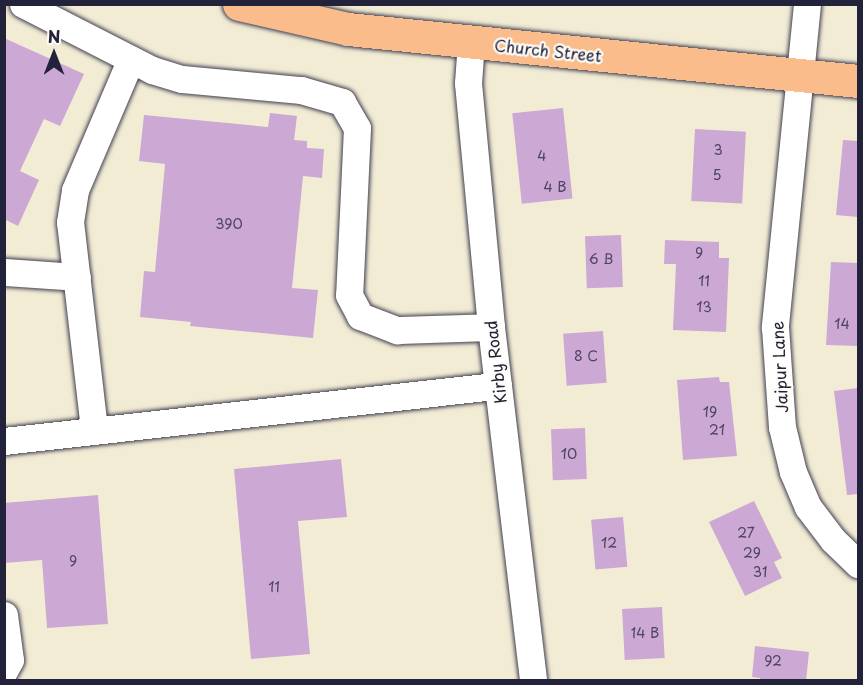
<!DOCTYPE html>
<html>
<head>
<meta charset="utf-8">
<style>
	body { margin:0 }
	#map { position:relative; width:863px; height:685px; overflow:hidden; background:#f3ecd5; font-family:"Playpen Sans",sans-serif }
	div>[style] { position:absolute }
	.building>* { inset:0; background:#cca8d4; transform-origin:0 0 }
	.roads { filter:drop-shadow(0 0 2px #414052) drop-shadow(0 0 2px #414052) }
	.minor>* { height:27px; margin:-13.5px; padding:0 13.5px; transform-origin:13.5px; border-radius:13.5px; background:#fff }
	.major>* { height:33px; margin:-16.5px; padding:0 16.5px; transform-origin:16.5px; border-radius:16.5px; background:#f9bc8a }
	span { translate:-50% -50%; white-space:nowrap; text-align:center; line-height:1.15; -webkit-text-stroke:4.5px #fdfcf7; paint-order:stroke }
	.number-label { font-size:14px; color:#4c4461 }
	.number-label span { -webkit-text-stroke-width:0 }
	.street-label { font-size:16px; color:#22223b }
	.frame { position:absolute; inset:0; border:6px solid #22223b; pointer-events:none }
	.north { position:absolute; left:24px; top:24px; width:60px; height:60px; -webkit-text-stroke:4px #fdfcf7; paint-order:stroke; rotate:0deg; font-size:16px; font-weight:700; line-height:24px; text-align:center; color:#22223b }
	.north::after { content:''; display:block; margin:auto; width:21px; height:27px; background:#22223b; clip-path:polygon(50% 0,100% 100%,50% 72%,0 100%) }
</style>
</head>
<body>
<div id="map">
	<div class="building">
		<div style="clip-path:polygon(4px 38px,84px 74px,60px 126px,44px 119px,20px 171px,39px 180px,18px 226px,4px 219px)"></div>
		<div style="left:563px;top:108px;width:91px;height:51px;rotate:84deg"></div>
		<div style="clip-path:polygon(270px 113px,297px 116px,294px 140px,307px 141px,307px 148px,324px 149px,322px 178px,303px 176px,292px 288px,318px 290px,313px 338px,190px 326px,191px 322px,140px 317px,144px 271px,155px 272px,165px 164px,139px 161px,144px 115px,268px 127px)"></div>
		<div style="left:695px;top:129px;width:51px;height:72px;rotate:3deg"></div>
		<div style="clip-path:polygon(843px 140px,858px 141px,858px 217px,836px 215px)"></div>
		<div style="left:621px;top:235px;width:52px;height:36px;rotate:88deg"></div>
		<div style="clip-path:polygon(665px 240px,719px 242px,719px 258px,729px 258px,726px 332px,673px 330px,676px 264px,664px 264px)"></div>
		<div style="clip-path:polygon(831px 262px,858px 263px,858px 346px,826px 345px)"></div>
		<div style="left:603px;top:331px;width:52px;height:40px;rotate:86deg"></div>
		<div style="clip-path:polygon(719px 377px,720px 382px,729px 382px,737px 456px,683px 460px,677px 380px)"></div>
		<div style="clip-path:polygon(858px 388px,858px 494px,847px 495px,834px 391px)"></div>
		<div style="left:585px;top:428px;width:51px;height:34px;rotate:88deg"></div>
		<div style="clip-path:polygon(341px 459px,347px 517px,298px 521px,310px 654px,251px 659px,234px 469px)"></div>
		<div style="clip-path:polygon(98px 495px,108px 624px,47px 628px,42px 560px,4px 563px,4px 503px)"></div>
		<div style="clip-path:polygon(754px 501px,782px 558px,774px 562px,782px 578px,745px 596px,709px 522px)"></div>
		<div style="left:623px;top:517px;width:50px;height:32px;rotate:85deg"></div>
		<div style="left:662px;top:607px;width:51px;height:40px;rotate:87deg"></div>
		<div style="clip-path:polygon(755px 646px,809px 652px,806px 681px,760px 681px,760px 678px,752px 677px)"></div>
	</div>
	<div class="roads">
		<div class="minor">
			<div style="left:23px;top:4px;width:145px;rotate:27.1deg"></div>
			<div style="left:152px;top:70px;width:31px;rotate:17deg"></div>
			<div style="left:182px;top:79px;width:120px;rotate:5.3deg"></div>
			<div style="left:301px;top:90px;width:43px;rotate:16.3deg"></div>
			<div style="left:342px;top:102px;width:30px;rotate:60deg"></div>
			<div style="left:357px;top:128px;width:167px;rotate:92.7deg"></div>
			<div style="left:349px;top:295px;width:24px;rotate:62deg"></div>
			<div style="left:360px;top:316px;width:40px;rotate:21deg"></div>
			<div style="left:397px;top:330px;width:94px;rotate:-1.8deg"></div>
			<div style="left:807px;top:4px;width:325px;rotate:95.7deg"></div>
			<div style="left:775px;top:327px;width:100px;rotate:86deg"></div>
			<div style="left:782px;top:427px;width:46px;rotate:76.3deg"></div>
			<div style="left:793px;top:472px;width:38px;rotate:67deg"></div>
			<div style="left:808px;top:507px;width:41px;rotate:52.9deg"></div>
			<div style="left:833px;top:540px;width:35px;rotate:44deg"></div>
			<div style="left:471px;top:42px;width:41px;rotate:94.2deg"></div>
			<div style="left:468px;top:83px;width:245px;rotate:84.6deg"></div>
			<div style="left:491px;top:327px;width:355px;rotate:83.2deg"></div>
			<div style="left:4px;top:272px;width:73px;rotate:3.9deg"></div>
			<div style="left:94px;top:429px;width:208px;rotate:-96.6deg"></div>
			<div style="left:70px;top:222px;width:32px;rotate:-81deg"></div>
			<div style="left:75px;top:190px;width:142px;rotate:-66.9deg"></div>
			<div style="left:4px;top:441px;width:497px;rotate:-6.4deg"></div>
			<div style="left:4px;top:615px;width:45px;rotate:82.4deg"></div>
			<div style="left:10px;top:660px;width:13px;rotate:119deg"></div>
		</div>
		<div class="major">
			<div style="left:239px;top:4px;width:112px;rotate:12.9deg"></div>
			<div style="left:348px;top:29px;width:513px;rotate:5.82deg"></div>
		</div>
	</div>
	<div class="number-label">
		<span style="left:718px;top:150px">3</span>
		<span style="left:542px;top:156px">4</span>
		<span style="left:717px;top:175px">5</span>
		<span style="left:555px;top:187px">4 B</span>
		<span style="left:229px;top:224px">390</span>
		<span style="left:699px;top:253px">9</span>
		<span style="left:601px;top:259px">6 B</span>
		<span style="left:704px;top:281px">11</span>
		<span style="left:704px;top:307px">13</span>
		<span style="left:842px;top:324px">14</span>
		<span style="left:586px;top:356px">8 C</span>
		<span style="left:710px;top:412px">19</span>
		<span style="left:717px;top:430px">21</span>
		<span style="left:569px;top:454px">10</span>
		<span style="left:746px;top:533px">27</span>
		<span style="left:609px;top:543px">12</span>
		<span style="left:752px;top:553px">29</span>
		<span style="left:73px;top:561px">9</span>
		<span style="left:760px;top:572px">31</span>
		<span style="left:274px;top:587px">11</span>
		<span style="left:645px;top:633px">14 B</span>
		<span style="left:773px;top:661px">92</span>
	</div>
	<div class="street-label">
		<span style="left:548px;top:50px;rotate:6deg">Church Street</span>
		<span style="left:495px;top:362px;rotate:-97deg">Kirby Road</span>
		<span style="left:779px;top:367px;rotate:-93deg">Jaipur Lane</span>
	</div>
	<div class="frame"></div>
	<div class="north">N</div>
</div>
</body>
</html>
